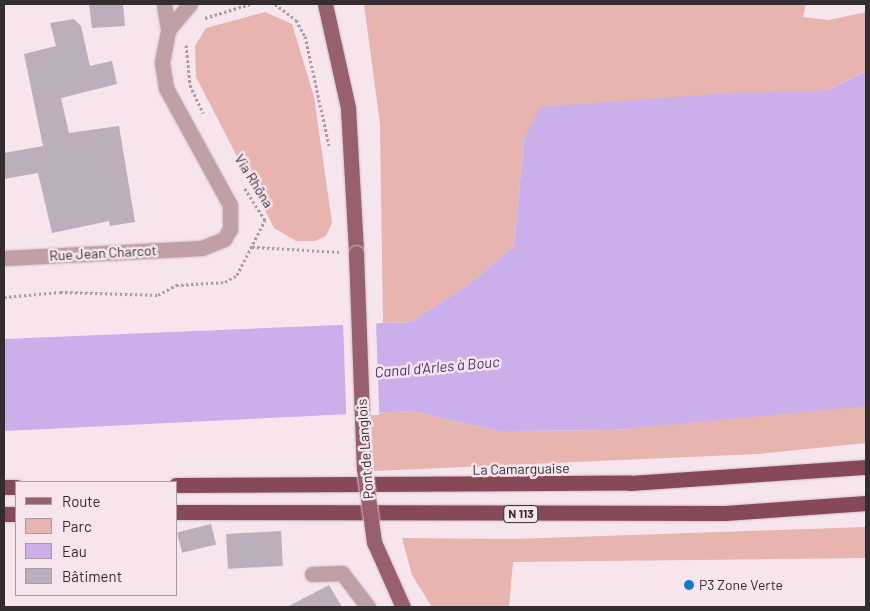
<!DOCTYPE html>
<html>
<head>
<meta charset="utf-8">
<style>
	body { margin:0 }
	#map { position:relative; width:870px; height:611px; overflow:hidden; background:#f7e5ee; font-family:Barlow,sans-serif }
	div>[style] { position:absolute }
	.green>* { inset:0; background:#e7b4af }
	.water>* { inset:0; background:#caafea }
	.pier>* { inset:0; background:#f7e5ee; transform-origin:0 0 }
	.building>* { inset:0; background:#bcafbc; transform-origin:0 0 }
	.path>* { height:3px; margin-top:-1.5px; transform-origin:0; background:repeating-linear-gradient(90deg,#a99ba2 0 2.5px,transparent 0 5px) }
	.roads { filter:drop-shadow(0 0 1px #d0c0c8) drop-shadow(0 0 1px #d0c0c8) }
	.minor>* { height:15px; margin:-7.5px; padding:0 7.5px; transform-origin:7.5px; border-radius:7.5px; background:#c09fa5 }
	.major>* { height:15px; margin:-7.5px; padding:0 7.5px; transform-origin:7.5px; border-radius:7.5px; background:#97606c }
	.highway>* { height:15px; margin:-7.5px; padding:0 7.5px; transform-origin:7.5px; border-radius:7.5px; background:#874958 }
	.bridges { filter:drop-shadow(0 0 1px #d0c0c8) drop-shadow(0 0 1px #d0c0c8) }
	.major-bridge>* { height:15px; margin:-7.5px; padding:0 7.5px; transform-origin:7.5px; border-radius:7.5px; background:#97606c }
	.dots>* { width:14px; height:14px; translate:-50% -50%; box-sizing:border-box; border:2px solid #f7e5ee; border-radius:50% }
	span { translate:-50% -50%; white-space:nowrap; text-align:center; line-height:1.15; -webkit-text-stroke:5px #f7e5ee; paint-order:stroke }
	.shield-label span { padding:1px 4px; background:#f7e5ee; border:1px solid; border-radius:4px; -webkit-text-stroke-width:0 }
	.shield-label { font-size:12px; color:#342d30; font-weight:700 }
	.street-label { font-size:14px; color:#342d30 }
	.poi-label { font-size:14px; color:#342d30 }
	.left { translate:0 -50%; text-align:left }
	.water-label { font-size:15px; color:#502c71; font-style:italic }
	.frame { position:absolute; inset:0; border:5px solid #342d30; pointer-events:none }
	.legend { position:absolute; left:15px; top:481px; width:162px; height:115px; box-sizing:border-box; background:#f7e5ee; border:1px solid #a99ba2; margin:0; padding:6px 9px; list-style:none; font-size:15px; color:#342d30 }
	.legend li { display:flex; align-items:center; gap:10px; height:25px }
	.legend b { width:25px; border:1px solid #a99ba2 }
</style>
</head>
<body>
<div id="map">
	<div class="green">
		<div style="clip-path:polygon(364px 4px,806px 4px,803px 17px,829px 20px,866px 12px,866px 71px,826px 91px,581px 104px,524px 139px,514px 246px,472px 282px,411px 322px,383px 323px,380px 124px)"></div>
		<div style="clip-path:polygon(265px 12px,292px 24px,314px 97px,332px 223px,326px 236px,315px 241px,296px 241px,274px 228px,196px 77px,195px 46px,206px 28px)"></div>
		<div style="clip-path:polygon(866px 405px,866px 443px,758px 454px,374px 471px,371px 413px,413px 411px,498px 431px,614px 430px)"></div>
		<div style="clip-path:polygon(866px 527px,866px 558px,513px 562px,509px 607px,432px 607px,412px 575px,402px 538px,513px 539px)"></div>
	</div>
	<div class="water">
		<div style="clip-path:polygon(866px 71px,866px 406px,614px 430px,498px 431px,413px 411px,4px 431px,4px 339px,411px 322px,472px 282px,514px 246px,524px 139px,540px 107px,730px 93px,826px 91px)"></div>
	</div>
	<div class="pier">
		<div style="left:376px;top:321px;width:94px;height:33px;rotate:88deg"></div>
	</div>
	<div class="building">
		<div style="clip-path:polygon(89px 4px,123px 4px,125px 26px,92px 28px)"></div>
		<div style="clip-path:polygon(74px 19px,81px 26px,90px 66px,112px 61px,117px 84px,61px 98px,69px 133px,119px 126px,135px 222px,110px 226px,109px 221px,52px 233px,38px 173px,4px 179px,4px 153px,43px 146px,24px 54px,56px 46px,50px 23px)"></div>
		<div style="left:211px;top:524px;width:21px;height:35px;rotate:76deg"></div>
		<div style="left:281px;top:531px;width:35px;height:55px;rotate:87deg"></div>
		<div style="clip-path:polygon(329px 585px,342px 607px,287px 607px)"></div>
	</div>
	<div class="path">
		<div style="left:275px;top:4px;width:26px;rotate:37deg"></div>
		<div style="left:296px;top:20px;width:18px;rotate:61deg"></div>
		<div style="left:305px;top:36px;width:112px;rotate:77.6deg"></div>
		<div style="left:205px;top:18px;width:47px;rotate:-17.3deg"></div>
		<div style="left:186px;top:45px;width:40px;rotate:84.3deg"></div>
		<div style="left:190px;top:85px;width:31px;rotate:65deg"></div>
		<div style="left:252px;top:247px;width:87px;rotate:3.3deg"></div>
		<div style="left:4px;top:297px;width:56px;rotate:-5.1deg"></div>
		<div style="left:60px;top:292px;width:98px;rotate:1.8deg"></div>
		<div style="left:158px;top:295px;width:21px;rotate:-29deg"></div>
		<div style="left:176px;top:285px;width:49px;rotate:-3.5deg"></div>
		<div style="left:225px;top:282px;width:14px;rotate:-30deg"></div>
		<div style="left:237px;top:275px;width:62px;rotate:-63deg"></div>
		<div style="left:265px;top:220px;width:40px;rotate:-122.9deg"></div>
	</div>
	<div class="roads">
		<div class="minor">
			<div style="left:164px;top:4px;width:26px;rotate:81deg"></div>
			<div style="left:4px;top:258px;width:198px;rotate:-2.9deg"></div>
			<div style="left:202px;top:248px;width:24px;rotate:-22deg"></div>
			<div style="left:224px;top:239px;width:12px;rotate:-59deg"></div>
			<div style="left:230px;top:229px;width:24px;rotate:-90deg"></div>
			<div style="left:230px;top:205px;width:133px;rotate:-118.7deg"></div>
			<div style="left:166px;top:88px;width:26px;rotate:-99deg"></div>
			<div style="left:162px;top:62px;width:33px;rotate:-79deg"></div>
			<div style="left:168px;top:30px;width:34px;rotate:-50deg"></div>
			<div style="left:312px;top:574px;width:30px;rotate:-2deg"></div>
			<div style="left:342px;top:573px;width:43px;rotate:52.6deg"></div>
		</div>
		<div class="major">
			<div style="left:325px;top:4px;width:107px;rotate:77.5deg"></div>
			<div style="left:348px;top:108px;width:145px;rotate:86.8deg"></div>
		</div>
		<div class="highway">
			<div style="left:176px;top:485px;width:454px;rotate:-0.3deg"></div>
			<div style="left:630px;top:483px;width:237px;rotate:-3.9deg"></div>
			<div style="left:4px;top:487px;width:12px"></div>
			<div style="left:176px;top:512px;width:549px;rotate:0.1deg"></div>
			<div style="left:725px;top:513px;width:141px;rotate:-4.1deg"></div>
			<div style="left:4px;top:514px;width:12px"></div>
		</div>
	</div>
	<div class="bridges">
		<div class="major-bridge">
			<div style="left:356px;top:253px;width:215px;rotate:87.9deg"></div>
			<div style="left:364px;top:468px;width:75px;rotate:82.3deg"></div>
			<div style="left:374px;top:542px;width:71px;rotate:66deg"></div>
		</div>
	</div>
	<div class="dots">
		<div style="left:689px;top:585px;background:#0c7ec8"></div>
	</div>
	<div class="shield-label">
		<span style="left:521px;top:514px">N 113</span>
	</div>
	<div class="street-label">
		<span style="left:254px;top:181px;rotate:58deg">Via Rhôna</span>
		<span style="left:103px;top:253px;rotate:-3deg">Rue Jean Charcot</span>
		<span style="left:365px;top:449px;rotate:-94deg">Pont de Langlois</span>
		<span style="left:521px;top:469px;rotate:-1deg">La Camarguaise</span>
	</div>
	<div class="poi-label">
		<span class="left" style="left:699px;top:585px">P3 Zone Verte</span>
	</div>
	<div class="water-label">
		<span style="left:437px;top:367px;rotate:-5deg">Canal d'Arles à Bouc</span>
	</div>
	<div class="frame"></div>
	<ul class="legend">
	<li><b style="height:6px;background:#97606c"></b>Route</li>
	<li><b style="height:14px;background:#e7b4af"></b>Parc</li>
	<li><b style="height:14px;background:#caafea"></b>Eau</li>
	<li><b style="height:14px;background:#bcafbc"></b>Bâtiment</li>
	</ul>
</div>
</body>
</html>
